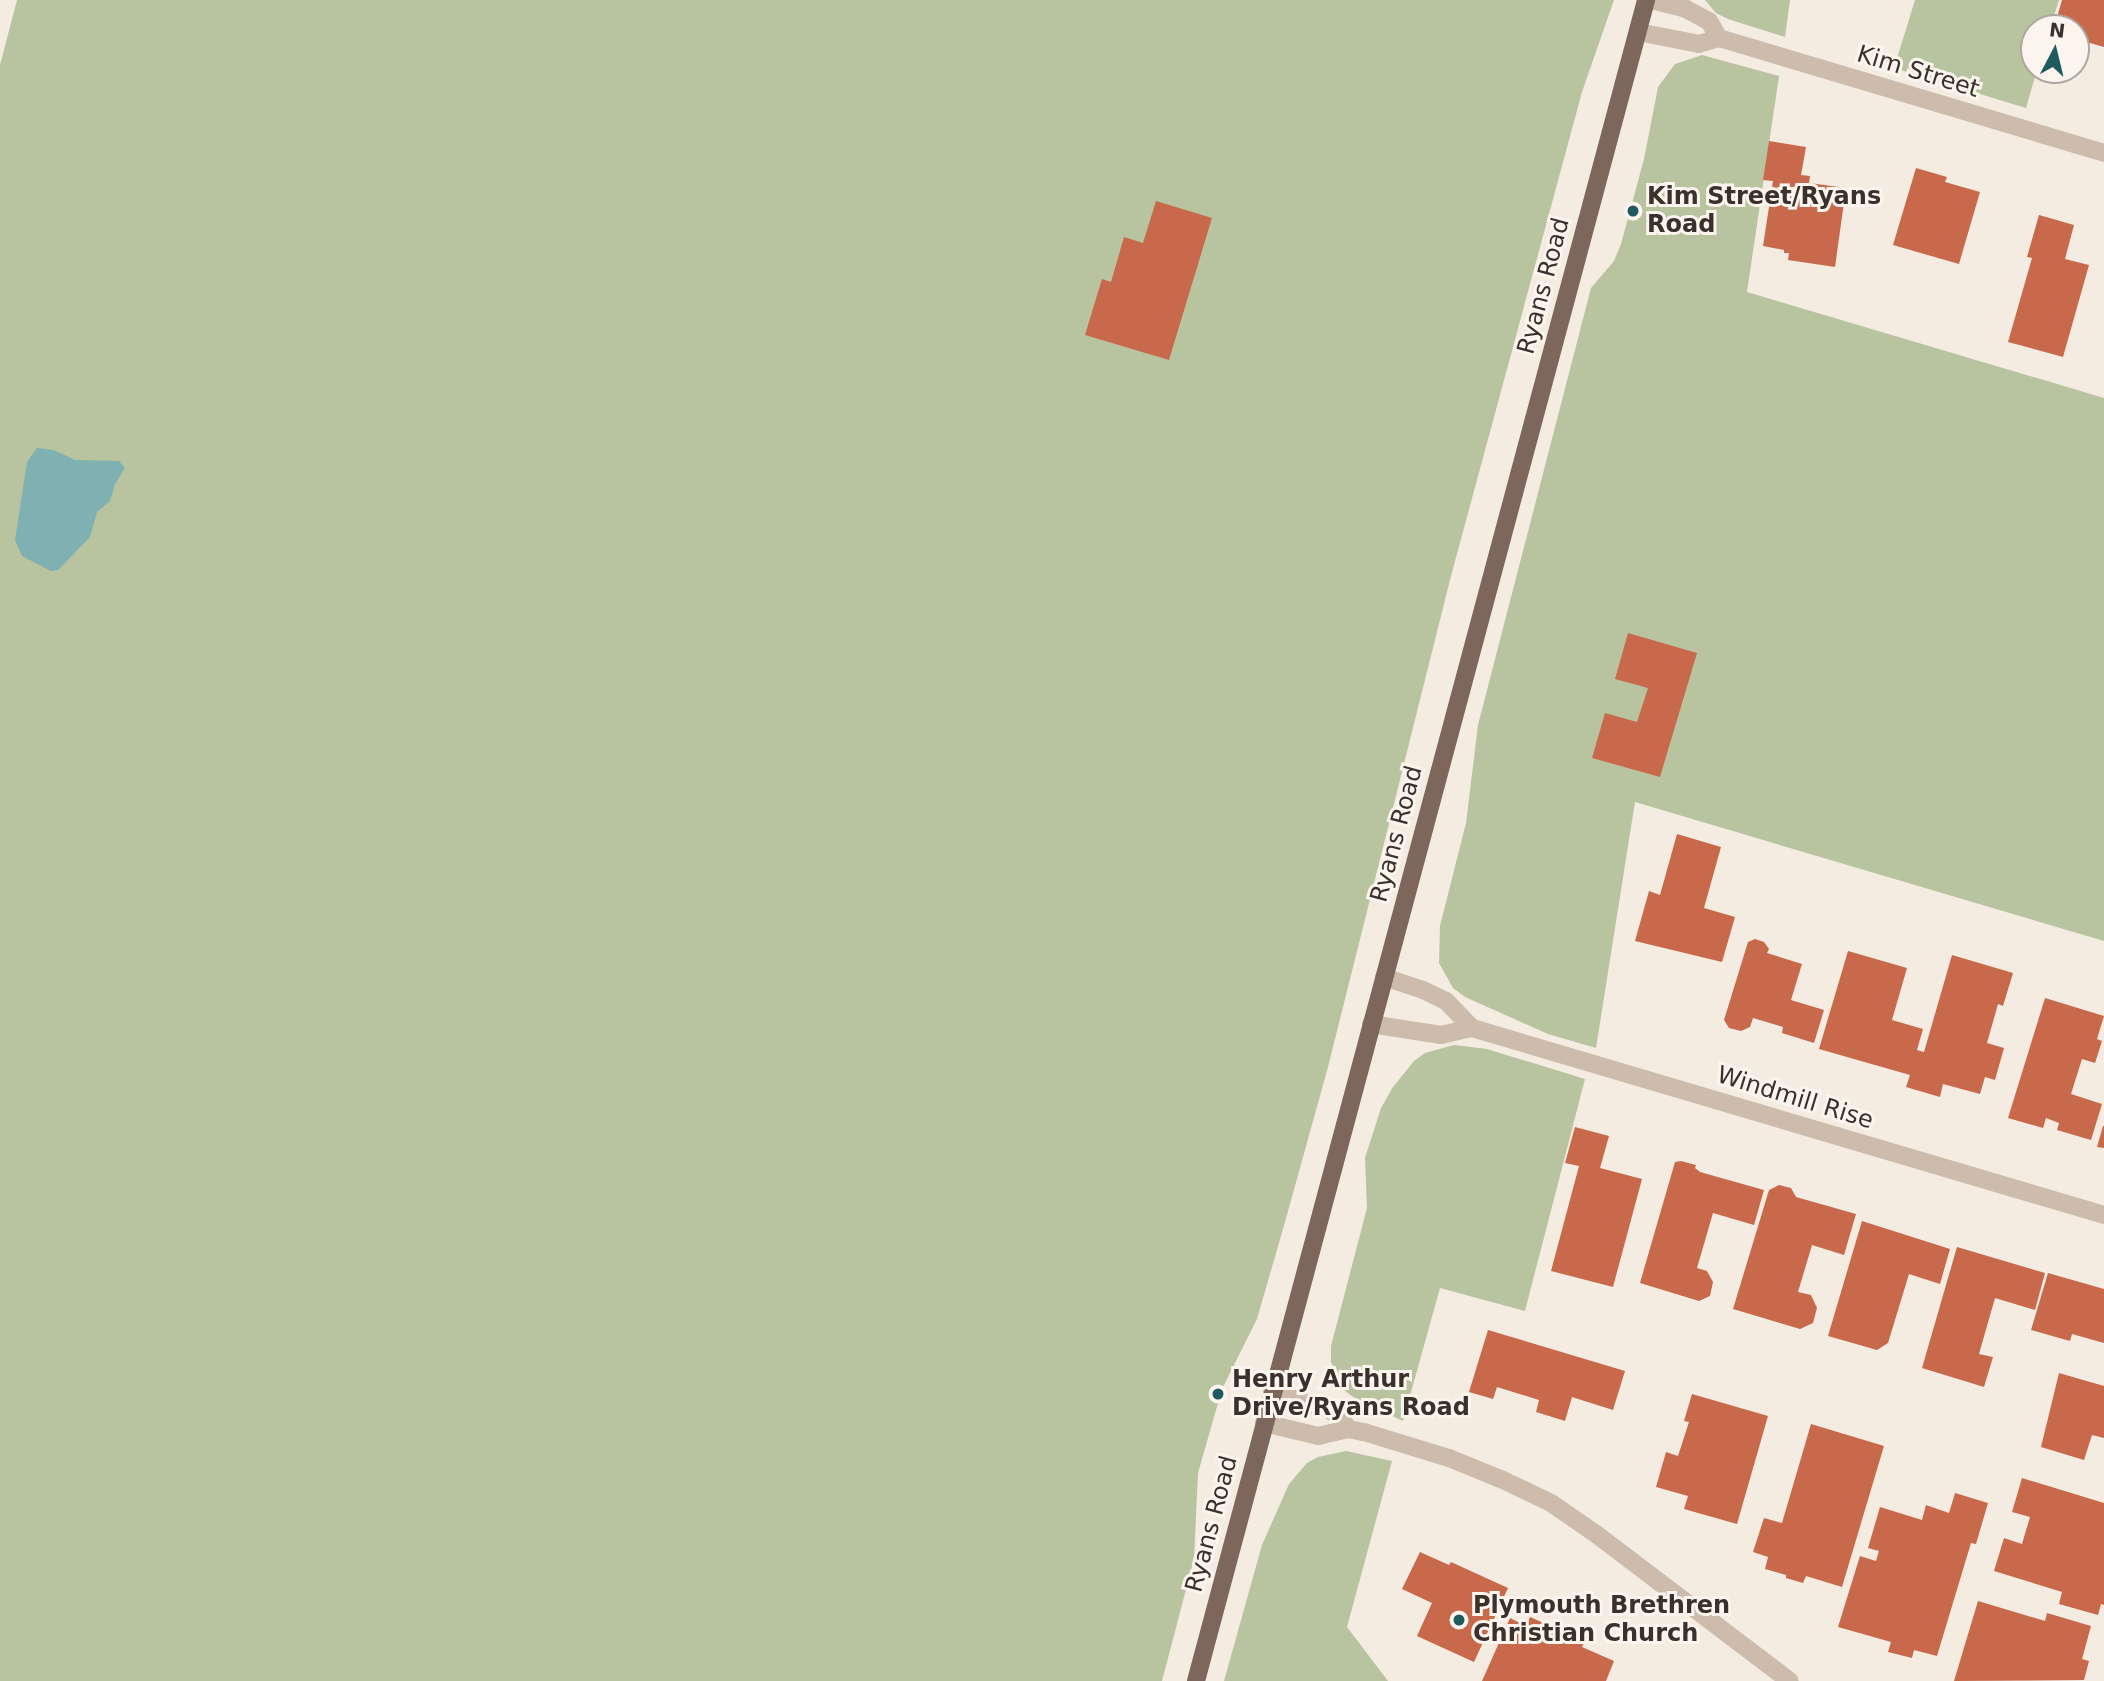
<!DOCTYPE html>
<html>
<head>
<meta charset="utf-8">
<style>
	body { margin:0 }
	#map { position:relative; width:2104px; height:1681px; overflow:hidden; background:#f4ebe1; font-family:"DejaVu Sans",sans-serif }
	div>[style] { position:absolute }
	.green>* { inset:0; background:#b8c4a0 }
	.water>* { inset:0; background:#7fb0b2 }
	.building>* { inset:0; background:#c8694b }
	.minor>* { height:18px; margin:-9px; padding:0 9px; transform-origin:9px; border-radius:9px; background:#cdbbac }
	.major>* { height:18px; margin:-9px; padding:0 9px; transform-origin:9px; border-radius:9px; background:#7d675c }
	.dots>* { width:19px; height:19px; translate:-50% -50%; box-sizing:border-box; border:4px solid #fbf5ee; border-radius:50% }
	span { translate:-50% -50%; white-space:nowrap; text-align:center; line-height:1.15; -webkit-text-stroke:6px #fbf5ee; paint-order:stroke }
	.street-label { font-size:24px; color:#3b302b }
	.poi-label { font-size:24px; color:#3b302b; font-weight:700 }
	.left { translate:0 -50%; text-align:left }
	.north { position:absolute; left:2020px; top:14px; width:70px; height:70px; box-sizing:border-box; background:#fbf5ee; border:2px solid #aea6a0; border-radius:50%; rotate:7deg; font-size:19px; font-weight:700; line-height:28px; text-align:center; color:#3b302b }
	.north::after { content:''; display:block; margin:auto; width:24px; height:32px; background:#1f5a5e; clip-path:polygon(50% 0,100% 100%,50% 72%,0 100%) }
</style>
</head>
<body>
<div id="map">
	<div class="green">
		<div style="clip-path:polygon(17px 0,1614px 0,1582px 92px,1451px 576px,1328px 1067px,1285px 1222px,1257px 1319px,1222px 1389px,1198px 1473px,1194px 1559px,1162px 1681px,0 1681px,0 65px)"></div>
		<div style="clip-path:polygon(1705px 0,1790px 0,1785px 37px,1728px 19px,1716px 13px)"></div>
		<div style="clip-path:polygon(1915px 0,2059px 0,2050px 28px,2034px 28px,2034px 70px,2037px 70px,2026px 108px,1894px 68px)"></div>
		<div style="clip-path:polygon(1702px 55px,1779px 76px,1747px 292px,2104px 398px,2104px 941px,1635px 802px,1596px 1048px,1548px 1034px,1465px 997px,1453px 988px,1439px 963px,1440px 926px,1466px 823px,1478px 725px,1591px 288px,1614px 261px,1621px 244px,1644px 159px,1658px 87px,1675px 64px)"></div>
		<div style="clip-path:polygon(1454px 1045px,1487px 1049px,1585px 1079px,1525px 1311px,1440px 1288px,1403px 1421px,1356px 1399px,1344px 1390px,1331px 1362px,1331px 1346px,1367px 1208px,1365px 1158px,1381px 1108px,1393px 1087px,1414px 1061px,1425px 1053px)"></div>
		<div style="clip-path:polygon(1346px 1451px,1392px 1461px,1347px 1627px,1388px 1681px,1224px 1681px,1262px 1545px,1289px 1484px,1307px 1463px,1318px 1457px)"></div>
	</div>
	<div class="water">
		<div style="clip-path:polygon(37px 448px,54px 450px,75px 460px,119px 461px,125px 468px,115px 484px,110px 501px,97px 512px,90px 537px,58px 570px,51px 571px,22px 556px,15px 540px,27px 462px)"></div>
	</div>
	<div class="building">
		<div style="clip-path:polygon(2062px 0,2104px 0,2104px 47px,2076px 39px,2076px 28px,2054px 28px)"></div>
		<div style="clip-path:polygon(1769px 141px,1806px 147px,1801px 175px,1810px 176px,1809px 183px,1846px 188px,1835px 267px,1788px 260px,1789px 253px,1784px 253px,1784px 250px,1763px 246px,1773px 181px,1763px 180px)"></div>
		<div style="clip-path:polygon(1916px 168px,1947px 177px,1945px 182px,1980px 192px,1959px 264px,1893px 245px)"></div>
		<div style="clip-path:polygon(1156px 201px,1212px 218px,1169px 360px,1085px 335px,1102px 279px,1111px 282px,1124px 237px,1143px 243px)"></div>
		<div style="clip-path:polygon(2039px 215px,2074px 225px,2065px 259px,2089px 265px,2063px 357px,2008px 342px,2032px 258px,2027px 257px)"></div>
		<div style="clip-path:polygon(1628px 633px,1697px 653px,1660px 777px,1592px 758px,1605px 713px,1637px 722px,1648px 688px,1615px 679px)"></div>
		<div style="clip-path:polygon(1677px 834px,1721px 847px,1704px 908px,1735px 917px,1722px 962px,1635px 941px,1649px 891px,1660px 895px)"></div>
		<div style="clip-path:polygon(1755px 939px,1764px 942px,1769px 949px,1767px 953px,1802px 964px,1791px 1000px,1824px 1010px,1814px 1043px,1782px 1033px,1783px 1027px,1753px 1018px,1750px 1027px,1741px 1031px,1729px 1028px,1724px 1020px,1748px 942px)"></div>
		<div style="clip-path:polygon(1848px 951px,1907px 968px,1892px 1020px,1923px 1029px,1917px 1050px,1924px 1052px,1952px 955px,2013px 973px,2003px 1006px,1998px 1004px,1987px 1043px,2004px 1048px,1995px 1080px,1985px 1077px,1980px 1094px,1943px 1084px,1940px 1097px,1906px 1087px,1910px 1075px,1819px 1049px)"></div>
		<div style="clip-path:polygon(2045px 998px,2104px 1016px,2097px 1039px,2102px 1041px,2095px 1063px,2082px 1059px,2071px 1094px,2102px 1104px,2091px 1140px,2057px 1130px,2059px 1123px,2046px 1118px,2043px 1128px,2008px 1118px)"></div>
		<div style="clip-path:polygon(2103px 1126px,2104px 1126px,2104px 1148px,2097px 1147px)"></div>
		<div style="clip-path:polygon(1575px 1127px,1609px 1136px,1600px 1168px,1642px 1179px,1613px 1287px,1551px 1271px,1579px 1166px,1565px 1163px)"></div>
		<div style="clip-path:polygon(1681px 1161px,1696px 1165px,1695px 1168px,1700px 1172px,1764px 1190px,1754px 1225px,1713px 1213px,1697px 1268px,1707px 1271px,1713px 1282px,1710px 1296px,1699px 1301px,1640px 1283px,1675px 1162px)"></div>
		<div style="clip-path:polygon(1779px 1185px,1791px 1188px,1796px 1197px,1856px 1214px,1844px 1255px,1812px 1245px,1798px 1292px,1811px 1295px,1817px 1308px,1813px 1323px,1800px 1329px,1733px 1309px,1769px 1190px)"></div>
		<div style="clip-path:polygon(1862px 1221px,1950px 1249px,1940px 1284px,1909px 1274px,1888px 1343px,1877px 1350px,1828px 1336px)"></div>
		<div style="clip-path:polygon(1957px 1247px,2045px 1273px,2035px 1310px,1995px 1298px,1979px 1354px,1993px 1357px,1984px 1387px,1922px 1368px)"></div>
		<div style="clip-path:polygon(2048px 1273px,2104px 1289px,2104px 1343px,2072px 1334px,2070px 1341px,2031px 1330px)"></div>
		<div style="clip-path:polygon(1488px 1330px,1625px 1371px,1613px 1410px,1572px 1397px,1565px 1421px,1536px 1412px,1539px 1400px,1497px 1387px,1493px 1399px,1469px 1392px)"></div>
		<div style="clip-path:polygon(2059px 1373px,2104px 1386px,2104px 1438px,2092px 1435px,2084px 1460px,2041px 1447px)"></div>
		<div style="clip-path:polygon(1692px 1394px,1768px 1416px,1737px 1524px,1684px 1509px,1688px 1496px,1656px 1487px,1666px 1452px,1678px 1456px,1689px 1422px,1684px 1421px)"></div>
		<div style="clip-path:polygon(1811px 1424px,1884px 1446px,1842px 1587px,1806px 1576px,1803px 1583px,1786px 1578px,1786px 1575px,1765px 1569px,1768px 1557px,1753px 1552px,1764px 1518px,1782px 1523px)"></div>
		<div style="clip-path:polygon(2022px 1478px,2104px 1503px,2104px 1605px,2101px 1604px,2098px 1615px,2059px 1604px,2062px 1592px,1994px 1571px,2004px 1538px,2022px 1544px,2030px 1517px,2012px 1512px)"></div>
		<div style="clip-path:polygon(1955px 1493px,1988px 1503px,1976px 1544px,1971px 1543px,1937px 1656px,1914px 1650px,1912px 1658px,1888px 1652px,1891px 1642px,1838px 1627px,1860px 1556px,1876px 1561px,1879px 1551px,1868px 1548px,1880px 1507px,1922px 1520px,1926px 1505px,1949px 1513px)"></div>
		<div style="clip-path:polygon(1420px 1552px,1449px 1565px,1451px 1562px,1508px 1588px,1474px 1662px,1417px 1636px,1432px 1603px,1402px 1589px)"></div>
		<div style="clip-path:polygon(1978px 1601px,2045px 1621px,2047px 1613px,2091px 1626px,2082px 1659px,2089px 1661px,2084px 1680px,1954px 1681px)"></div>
		<div style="clip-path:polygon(1530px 1617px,1585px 1641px,1582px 1647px,1614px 1661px,1606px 1681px,1482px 1681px,1510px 1618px,1526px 1626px)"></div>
	</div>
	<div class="minor">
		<div style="left:1651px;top:0;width:36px;rotate:14deg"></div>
		<div style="left:1686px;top:9px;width:26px;rotate:28deg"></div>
		<div style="left:1709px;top:21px;width:20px;rotate:60deg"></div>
		<div style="left:1638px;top:32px;width:62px;rotate:11.1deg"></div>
		<div style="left:1699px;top:44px;width:21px;rotate:-17deg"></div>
		<div style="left:1719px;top:38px;width:402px;rotate:16.6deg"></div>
		<div style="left:1384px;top:977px;width:41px;rotate:18.4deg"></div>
		<div style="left:1423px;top:990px;width:25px;rotate:26deg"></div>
		<div style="left:1446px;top:1001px;width:37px;rotate:46deg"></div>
		<div style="left:1472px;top:1028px;width:659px;rotate:16.48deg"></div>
		<div style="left:1371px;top:1024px;width:71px;rotate:8.9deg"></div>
		<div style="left:1441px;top:1035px;width:32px;rotate:-13deg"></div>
		<div style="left:1272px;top:1392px;width:61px;rotate:17.2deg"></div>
		<div style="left:1330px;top:1410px;width:15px;rotate:37deg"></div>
		<div style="left:1342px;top:1419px;width:12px;rotate:59deg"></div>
		<div style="left:1264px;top:1423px;width:56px;rotate:13.5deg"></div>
		<div style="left:1318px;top:1436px;width:31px;rotate:-13deg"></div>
		<div style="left:1348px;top:1429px;width:16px;rotate:11deg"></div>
		<div style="left:1364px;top:1432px;width:89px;rotate:17deg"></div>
		<div style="left:1449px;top:1458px;width:58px;rotate:22.2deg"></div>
		<div style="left:1503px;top:1480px;width:53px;rotate:25.6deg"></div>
		<div style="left:1551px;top:1503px;width:55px;rotate:34.6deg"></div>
		<div style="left:1596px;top:1534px;width:243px;rotate:37.2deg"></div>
	</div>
	<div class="major">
		<div style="left:1196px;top:1681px;width:1740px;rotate:-75.01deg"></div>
	</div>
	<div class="dots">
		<div style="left:1633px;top:211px;background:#1f5a5e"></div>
		<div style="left:1218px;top:1394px;background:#1f5a5e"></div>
		<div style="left:1459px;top:1620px;background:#1f5a5e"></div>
	</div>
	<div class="street-label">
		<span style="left:1918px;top:72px;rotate:17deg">Kim Street</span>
		<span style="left:1544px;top:286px;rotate:-75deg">Ryans Road</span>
		<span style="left:1397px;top:834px;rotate:-75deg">Ryans Road</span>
		<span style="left:1795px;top:1098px;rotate:17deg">Windmill Rise</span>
		<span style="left:1212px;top:1524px;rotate:-75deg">Ryans Road</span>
	</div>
	<div class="poi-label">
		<span class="left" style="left:1647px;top:211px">Kim Street/Ryans<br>Road</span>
		<span class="left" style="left:1232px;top:1394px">Henry Arthur<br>Drive/Ryans Road</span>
		<span class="left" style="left:1473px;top:1620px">Plymouth Brethren<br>Christian Church</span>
	</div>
	<div class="north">N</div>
</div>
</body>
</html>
